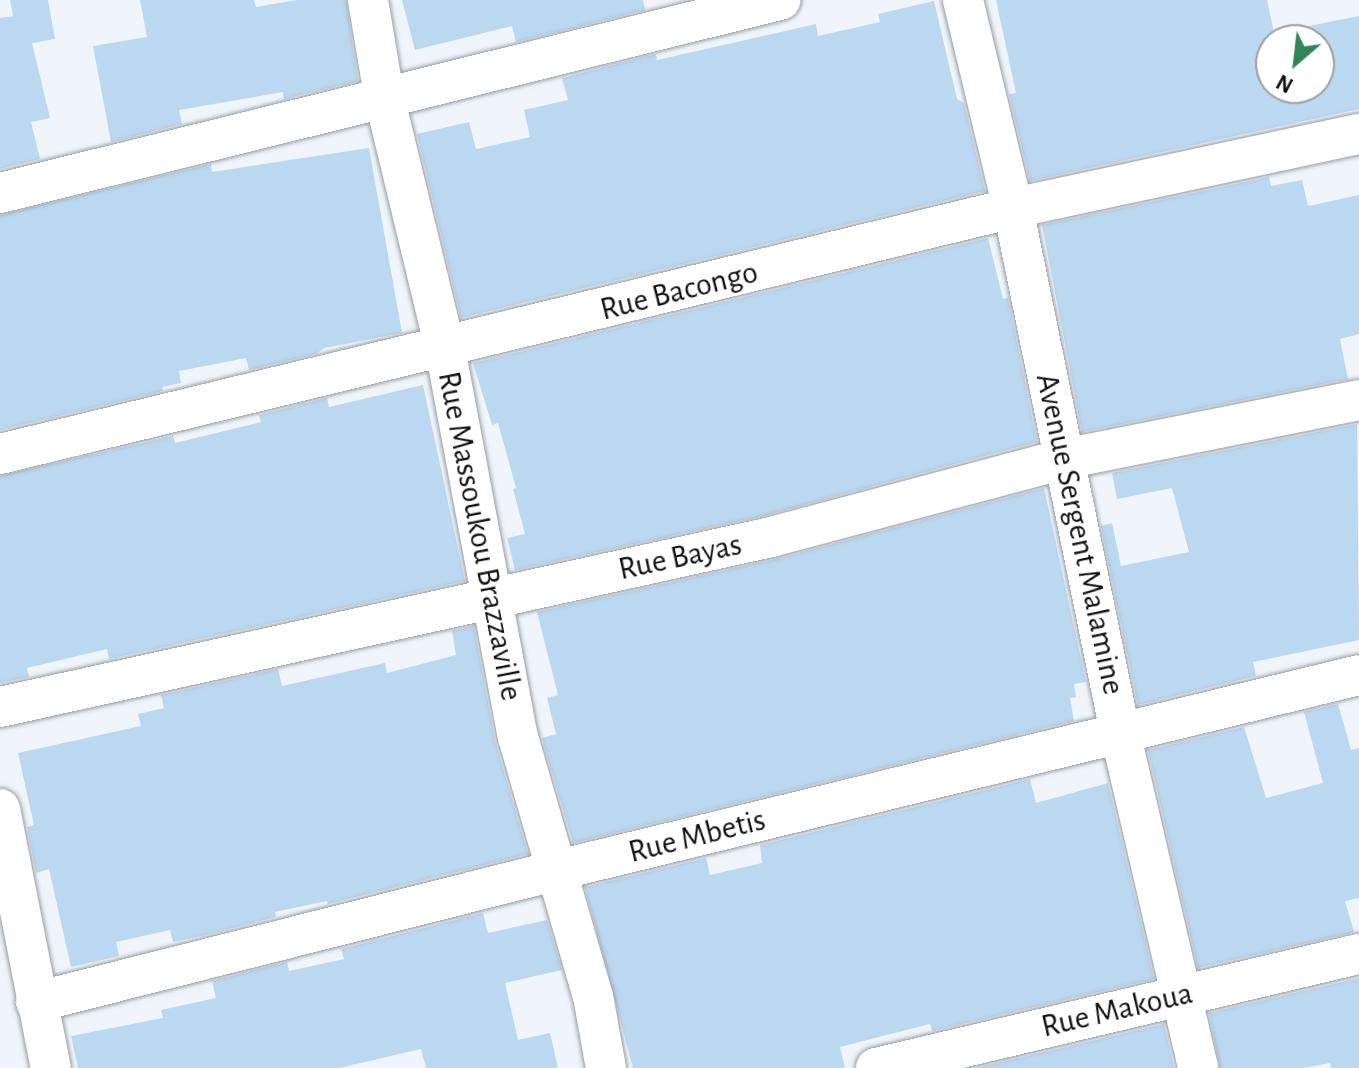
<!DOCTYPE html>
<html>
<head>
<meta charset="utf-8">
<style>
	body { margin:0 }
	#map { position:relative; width:1359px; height:1068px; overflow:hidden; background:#eff5fb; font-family:"Alegreya Sans",sans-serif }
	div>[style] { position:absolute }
	.building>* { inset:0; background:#bbd8f1 }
	.roads { filter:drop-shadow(0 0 2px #969ca1) drop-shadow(0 0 2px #969ca1) }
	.street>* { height:40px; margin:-20px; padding:0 20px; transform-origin:20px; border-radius:20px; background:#fff }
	span { translate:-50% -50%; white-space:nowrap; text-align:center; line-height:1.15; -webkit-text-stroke:6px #fff; paint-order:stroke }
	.street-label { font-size:32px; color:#0d0f11 }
	.north { position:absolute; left:1255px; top:24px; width:80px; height:80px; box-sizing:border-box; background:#fff; border:2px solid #9e9fa0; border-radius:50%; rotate:208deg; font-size:22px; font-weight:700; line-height:32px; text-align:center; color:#0d0f11 }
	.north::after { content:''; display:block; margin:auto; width:28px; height:36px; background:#328558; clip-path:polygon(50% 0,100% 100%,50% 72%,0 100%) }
</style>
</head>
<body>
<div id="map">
	<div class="building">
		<div style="clip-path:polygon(10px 0,48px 0,55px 39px,32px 43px,50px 118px,31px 122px,40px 159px,0 169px,0 18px,13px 16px)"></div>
		<div style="clip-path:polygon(140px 0,254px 0,256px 7px,297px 0,346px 0,358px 81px,284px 99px,283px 92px,179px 110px,182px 124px,111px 142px,93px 46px,147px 37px)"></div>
		<div style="clip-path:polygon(402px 0,643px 0,645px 10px,516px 42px,512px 26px,415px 50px)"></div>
		<div style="clip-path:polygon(evenodd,996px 0,1267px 0,1274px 33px,1359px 16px,1359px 109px,1030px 181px,1009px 94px,1016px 93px,996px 0,1271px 40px,1319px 40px,1319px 88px,1271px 88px,1271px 40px)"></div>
		<div style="clip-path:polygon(934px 1px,957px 99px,964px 103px,985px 191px,461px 318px,417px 134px,469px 122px,476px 149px,530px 137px,524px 110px,568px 100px,562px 78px,656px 54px,657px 60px,816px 24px,818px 36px,880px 22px,878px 14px)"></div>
		<div style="clip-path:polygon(369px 148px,402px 333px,324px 348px,316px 354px,249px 370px,246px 358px,179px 371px,181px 383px,162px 387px,163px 391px,0 430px,0 215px,211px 164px,212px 172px)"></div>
		<div style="clip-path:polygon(1269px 177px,1271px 186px,1302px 180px,1308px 206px,1359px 195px,1359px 334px,1340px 339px,1348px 379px,1082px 432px,1042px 225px)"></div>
		<div style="clip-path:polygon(988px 238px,1003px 299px,1008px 298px,1037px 442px,766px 515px,515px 570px,507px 538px,525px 534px,513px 489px,516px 488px,498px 423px,492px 425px,473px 363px)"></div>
		<div style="clip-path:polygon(423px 385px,465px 581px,109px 659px,107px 649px,27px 668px,29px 677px,0 683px,0 476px,173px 436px,175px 443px,261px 422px,259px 415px,327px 398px,329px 407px)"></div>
		<div style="clip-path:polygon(1357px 424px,1359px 640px,1253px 662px,1256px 676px,1138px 705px,1101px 526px,1112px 523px,1121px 566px,1189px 552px,1172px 488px,1117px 499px,1112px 473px)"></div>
		<div style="clip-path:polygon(1044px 488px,1086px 682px,1074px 684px,1076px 697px,1070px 698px,1074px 721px,573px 843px,542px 738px,556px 734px,547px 698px,558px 695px,537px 612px,777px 559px)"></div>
		<div style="clip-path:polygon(474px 626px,495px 741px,528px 854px,328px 904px,327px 901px,275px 912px,276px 917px,202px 936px,173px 942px,170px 930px,116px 942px,119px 956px,71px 967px,49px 869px,36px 873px,27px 827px,34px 825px,18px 753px,141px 726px,138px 714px,164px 708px,161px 695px,278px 669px,282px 686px,385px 663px,387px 673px,456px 655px,452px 631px)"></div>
		<div style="clip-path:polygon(1338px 704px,1351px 750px,1359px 748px,1359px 898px,1345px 901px,1354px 932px,1198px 968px,1148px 750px,1244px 727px,1266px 798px,1323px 783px,1304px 712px)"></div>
		<div style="clip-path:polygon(1030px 779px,1036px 803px,1108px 783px,1154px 979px,932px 1031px,930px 1024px,840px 1047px,845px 1068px,633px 1068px,585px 887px,706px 858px,710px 875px,762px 863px,760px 845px)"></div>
		<div style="clip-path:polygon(483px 913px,488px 933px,547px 920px,562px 970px,505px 983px,518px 1040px,550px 1033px,558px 1068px,426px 1068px,421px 1049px,339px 1068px,78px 1068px,71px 1036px,163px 1018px,161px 1010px,216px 998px,212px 981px,287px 962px,289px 971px,344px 959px,341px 949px)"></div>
		<div style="clip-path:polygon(1359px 978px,1359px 1068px,1331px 1068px,1330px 1063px,1304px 1068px,1220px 1068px,1209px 1013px)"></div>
		<div style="clip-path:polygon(1164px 1024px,1174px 1068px,976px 1068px)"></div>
	</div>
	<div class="roads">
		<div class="street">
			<div style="left:368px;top:0;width:97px;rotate:80.5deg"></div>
			<div style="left:384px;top:96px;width:259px;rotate:76.4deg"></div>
			<div style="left:445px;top:348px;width:396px;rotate:79.4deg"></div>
			<div style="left:518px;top:737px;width:270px;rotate:73.9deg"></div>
			<div style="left:593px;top:996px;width:73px;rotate:79.8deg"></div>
			<div style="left:963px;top:0;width:214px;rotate:76.5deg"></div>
			<div style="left:1013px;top:208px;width:535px;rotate:78.46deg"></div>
			<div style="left:1120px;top:732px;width:345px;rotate:76.9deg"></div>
			<div style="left:0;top:193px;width:804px;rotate:-13.9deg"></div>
			<div style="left:0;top:454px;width:1042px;rotate:-13.65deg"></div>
			<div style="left:1013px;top:208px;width:354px;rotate:-12.1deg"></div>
			<div style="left:0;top:707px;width:790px;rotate:-12.43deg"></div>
			<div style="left:771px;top:537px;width:303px;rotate:-14.9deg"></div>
			<div style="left:1064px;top:459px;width:301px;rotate:-11.3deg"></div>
			<div style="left:0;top:809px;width:264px;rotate:78.9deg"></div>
			<div style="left:36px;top:1002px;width:538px;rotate:-14.19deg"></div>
			<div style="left:558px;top:870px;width:824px;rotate:-13.68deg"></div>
			<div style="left:876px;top:1068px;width:496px;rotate:-13.3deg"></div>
		</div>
	</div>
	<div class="street-label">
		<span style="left:679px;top:291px;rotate:-14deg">Rue Bacongo</span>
		<span style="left:1080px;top:534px;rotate:78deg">Avenue Sergent Malamine</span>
		<span style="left:480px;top:536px;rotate:79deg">Rue Massoukou Brazzaville</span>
		<span style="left:680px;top:557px;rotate:-12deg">Rue Bayas</span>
		<span style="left:697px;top:836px;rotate:-14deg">Rue Mbetis</span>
		<span style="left:1117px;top:1010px;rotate:-13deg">Rue Makoua</span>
	</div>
	<div class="north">N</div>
</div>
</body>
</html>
